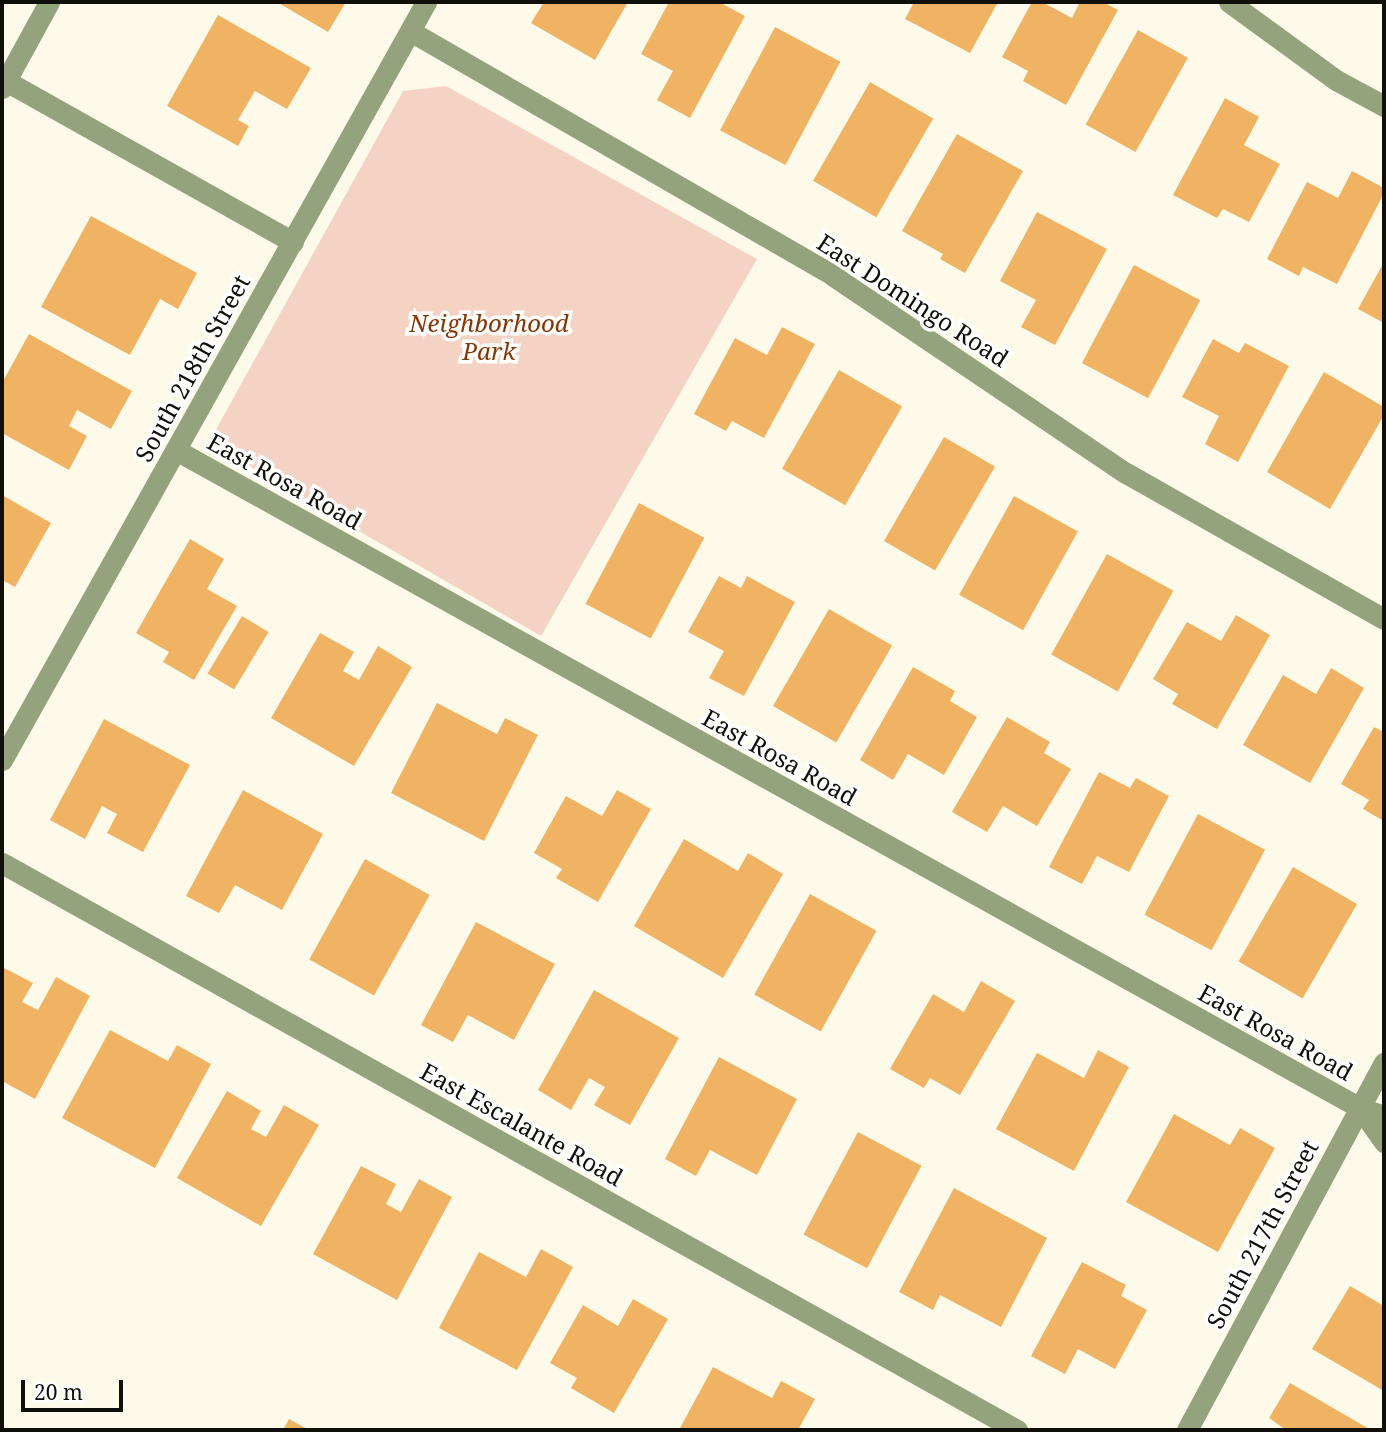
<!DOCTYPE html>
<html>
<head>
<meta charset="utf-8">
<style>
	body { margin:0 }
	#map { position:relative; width:1386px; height:1432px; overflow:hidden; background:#fdfae9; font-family:"Noto Serif",serif }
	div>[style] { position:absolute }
	.green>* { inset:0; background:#f5d3c4 }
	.building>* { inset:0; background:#f0b363; transform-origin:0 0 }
	.minor>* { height:21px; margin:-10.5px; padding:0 10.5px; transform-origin:10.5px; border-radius:10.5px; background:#94a37e }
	span { translate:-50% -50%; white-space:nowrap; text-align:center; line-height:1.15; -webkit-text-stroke:7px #fff; paint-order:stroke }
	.street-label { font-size:24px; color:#100f0a }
	.park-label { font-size:24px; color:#863705; font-style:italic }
	.frame { position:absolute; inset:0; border:4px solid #100f0a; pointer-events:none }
	.scale { position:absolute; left:21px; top:1380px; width:102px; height:32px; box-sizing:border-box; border:4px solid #100f0a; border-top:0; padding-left:9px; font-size:21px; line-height:24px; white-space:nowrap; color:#100f0a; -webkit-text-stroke:5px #fff; paint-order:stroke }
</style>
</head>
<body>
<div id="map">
	<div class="green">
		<div style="clip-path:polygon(446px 86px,757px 259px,541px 636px,208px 444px,403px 91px)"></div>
	</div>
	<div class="building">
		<div style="clip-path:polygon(277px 2px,346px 2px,328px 32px)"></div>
		<div style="clip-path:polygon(544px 2px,628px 2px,595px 60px,531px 23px)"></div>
		<div style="clip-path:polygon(669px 2px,719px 2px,745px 16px,690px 118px,657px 100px,673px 71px,641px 54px)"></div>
		<div style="clip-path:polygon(914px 2px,998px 2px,970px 53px,905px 19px)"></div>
		<div style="clip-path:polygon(1032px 2px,1042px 2px,1072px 18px,1080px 2px,1103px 2px,1118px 10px,1066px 105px,1023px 81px,1028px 71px,1002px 57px)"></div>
		<div style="clip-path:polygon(218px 15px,311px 68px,287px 109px,255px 91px,238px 120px,249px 126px,238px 146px,167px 106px)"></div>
		<div style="left:775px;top:27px;width:74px;height:117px;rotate:28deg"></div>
		<div style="left:1138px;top:30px;width:57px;height:108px;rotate:29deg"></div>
		<div style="left:870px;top:82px;width:73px;height:114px;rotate:30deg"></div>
		<div style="clip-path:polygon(1225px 98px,1259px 117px,1244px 145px,1280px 164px,1249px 222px,1223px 209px,1217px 218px,1173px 195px)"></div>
		<div style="clip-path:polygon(957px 134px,1023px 171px,965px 273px,940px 259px,943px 254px,902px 231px)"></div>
		<div style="clip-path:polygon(1352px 171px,1384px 188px,1384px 193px,1337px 284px,1303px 267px,1299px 276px,1267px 259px,1307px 182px,1338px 198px)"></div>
		<div style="clip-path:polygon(1037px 212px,1107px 249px,1055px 345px,1021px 327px,1036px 300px,1000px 281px)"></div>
		<div style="clip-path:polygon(91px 216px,197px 273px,178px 309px,160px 299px,130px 355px,41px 307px)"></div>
		<div style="clip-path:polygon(1384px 262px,1384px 323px,1358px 309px)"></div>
		<div style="left:1134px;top:265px;width:75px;height:111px;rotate:28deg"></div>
		<div style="clip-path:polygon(782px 327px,815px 344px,764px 438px,732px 421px,726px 431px,694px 414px,735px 338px,767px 355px)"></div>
		<div style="clip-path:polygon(29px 334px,132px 391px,111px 429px,77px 410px,69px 426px,87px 436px,69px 470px,2px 433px,2px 383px)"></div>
		<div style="clip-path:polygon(1213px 339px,1239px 353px,1245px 343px,1289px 366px,1238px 462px,1205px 444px,1219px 416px,1182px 397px)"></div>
		<div style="left:839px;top:370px;width:73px;height:114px;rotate:30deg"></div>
		<div style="clip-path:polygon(1324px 372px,1384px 407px,1384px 415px,1330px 509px,1267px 472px)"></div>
		<div style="left:944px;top:437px;width:59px;height:120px;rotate:30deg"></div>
		<div style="clip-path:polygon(2px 495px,51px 523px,15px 587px,2px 580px)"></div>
		<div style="left:1014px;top:496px;width:73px;height:113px;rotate:29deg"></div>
		<div style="left:639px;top:503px;width:74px;height:114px;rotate:28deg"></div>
		<div style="clip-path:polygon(190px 539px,224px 559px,207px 589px,237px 606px,194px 680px,163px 662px,169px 652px,136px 633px)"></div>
		<div style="left:1107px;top:554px;width:76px;height:115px;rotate:29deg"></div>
		<div style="clip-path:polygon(719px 576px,741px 588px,747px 576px,795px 602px,744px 696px,709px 678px,724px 651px,688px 632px)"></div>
		<div style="left:829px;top:609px;width:73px;height:112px;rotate:30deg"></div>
		<div style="clip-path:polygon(1236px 615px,1270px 635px,1217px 729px,1172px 704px,1178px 694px,1153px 679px,1187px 622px,1221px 641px)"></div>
		<div style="left:242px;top:616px;width:31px;height:67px;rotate:31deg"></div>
		<div style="clip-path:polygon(320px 633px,354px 652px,343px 671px,359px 680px,378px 646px,412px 667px,354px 766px,271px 718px)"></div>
		<div style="clip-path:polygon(913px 667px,955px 691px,950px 701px,977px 717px,944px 775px,908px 754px,893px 780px,860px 760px)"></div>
		<div style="clip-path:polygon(1331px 668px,1364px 688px,1310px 783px,1243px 745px,1283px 675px,1316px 694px)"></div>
		<div style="clip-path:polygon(437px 703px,497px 734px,505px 718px,538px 735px,484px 841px,391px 793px)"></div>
		<div style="clip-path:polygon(1007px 717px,1050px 742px,1044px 753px,1071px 769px,1037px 826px,1003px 806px,987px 832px,952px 812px)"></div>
		<div style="clip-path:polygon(104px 719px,190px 765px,143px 852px,107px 833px,117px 814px,102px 806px,85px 839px,50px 820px)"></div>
		<div style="clip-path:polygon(1374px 727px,1384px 732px,1384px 821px,1363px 809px,1369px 800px,1341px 784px)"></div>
		<div style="clip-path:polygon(1099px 772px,1130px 788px,1136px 778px,1169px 796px,1129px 872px,1097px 856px,1082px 884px,1049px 867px)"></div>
		<div style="clip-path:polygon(243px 790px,323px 834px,282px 910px,235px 885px,219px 913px,186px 896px)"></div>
		<div style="clip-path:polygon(617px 790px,651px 809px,598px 902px,556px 878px,562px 869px,534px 853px,566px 796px,602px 816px)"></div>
		<div style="left:1198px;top:814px;width:76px;height:114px;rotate:28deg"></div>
		<div style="clip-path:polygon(684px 839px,738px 871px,748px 853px,783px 874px,723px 978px,634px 926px)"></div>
		<div style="left:365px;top:859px;width:74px;height:115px;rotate:29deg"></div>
		<div style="left:1293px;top:867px;width:74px;height:109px;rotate:30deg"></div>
		<div style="left:810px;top:894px;width:76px;height:115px;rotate:29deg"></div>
		<div style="clip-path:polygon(476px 922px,555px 964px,514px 1040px,468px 1015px,453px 1042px,421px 1025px)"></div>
		<div style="clip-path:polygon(2px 967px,33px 983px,22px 1002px,38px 1010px,56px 977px,90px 996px,35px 1099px,2px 1081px)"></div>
		<div style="clip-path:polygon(981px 981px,1015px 1001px,960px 1095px,930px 1078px,924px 1088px,890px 1069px,933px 994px,964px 1012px)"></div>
		<div style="clip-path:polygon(594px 990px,679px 1038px,630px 1125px,594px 1105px,605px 1087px,589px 1078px,571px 1110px,538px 1090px)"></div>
		<div style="clip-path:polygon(110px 1030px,168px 1061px,177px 1045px,211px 1064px,155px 1168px,62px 1118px)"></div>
		<div style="clip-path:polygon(1098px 1050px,1129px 1067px,1074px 1171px,996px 1129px,1037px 1053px,1084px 1078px)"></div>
		<div style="clip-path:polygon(719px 1057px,797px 1099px,757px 1175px,710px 1150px,696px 1176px,665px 1159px)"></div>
		<div style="clip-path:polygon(227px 1091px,261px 1111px,251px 1129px,266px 1137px,284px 1105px,319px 1125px,261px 1226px,177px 1178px)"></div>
		<div style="clip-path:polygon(1174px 1114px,1230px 1145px,1240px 1128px,1275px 1148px,1218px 1252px,1126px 1202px)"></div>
		<div style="left:858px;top:1132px;width:72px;height:116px;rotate:28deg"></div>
		<div style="clip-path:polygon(361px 1166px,396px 1184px,386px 1204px,401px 1212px,419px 1179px,452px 1197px,397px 1300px,313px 1254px)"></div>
		<div style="clip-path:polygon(954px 1188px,1047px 1238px,1001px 1327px,940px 1295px,933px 1310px,899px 1292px)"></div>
		<div style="clip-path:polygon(541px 1249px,573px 1267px,517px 1370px,439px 1328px,479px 1252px,526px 1277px)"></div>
		<div style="clip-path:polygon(1082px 1262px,1126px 1285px,1121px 1296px,1147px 1310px,1115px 1369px,1078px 1349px,1065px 1374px,1031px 1356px)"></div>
		<div style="clip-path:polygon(1350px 1286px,1384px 1306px,1384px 1391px,1312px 1349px)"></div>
		<div style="clip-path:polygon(633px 1299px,668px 1319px,614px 1413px,571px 1388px,577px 1378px,550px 1363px,583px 1305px,618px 1326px)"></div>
		<div style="clip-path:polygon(713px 1367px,772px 1398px,781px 1381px,815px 1399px,798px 1430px,679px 1430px)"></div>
		<div style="clip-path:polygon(1290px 1383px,1371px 1430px,1286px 1430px,1269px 1418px)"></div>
		<div style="clip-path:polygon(289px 1419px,309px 1430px,283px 1430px)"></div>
	</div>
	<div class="minor">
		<div style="left:1229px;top:2px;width:132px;rotate:36.1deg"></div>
		<div style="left:1336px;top:80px;width:55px;rotate:28.4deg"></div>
		<div style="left:410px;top:31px;width:487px;rotate:30deg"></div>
		<div style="left:832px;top:275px;width:354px;rotate:34deg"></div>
		<div style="left:1126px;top:473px;width:296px;rotate:29.5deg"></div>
		<div style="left:6px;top:81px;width:329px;rotate:29.3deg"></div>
		<div style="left:2px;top:88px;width:98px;rotate:-61.3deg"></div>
		<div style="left:176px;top:450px;width:1355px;rotate:29.06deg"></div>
		<div style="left:1360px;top:1108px;width:25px;rotate:18deg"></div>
		<div style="left:2px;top:760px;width:869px;rotate:-60.78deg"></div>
		<div style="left:2px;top:863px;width:1163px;rotate:29.19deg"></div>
		<div style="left:1360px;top:1108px;width:42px;rotate:54.8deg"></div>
		<div style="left:1187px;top:1430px;width:417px;rotate:-61.8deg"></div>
	</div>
	<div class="street-label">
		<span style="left:913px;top:300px;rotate:33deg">East Domingo Road</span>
		<span style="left:192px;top:368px;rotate:-61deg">South 218th Street</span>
		<span style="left:285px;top:481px;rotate:29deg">East Rosa Road</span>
		<span style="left:780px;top:757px;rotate:29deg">East Rosa Road</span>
		<span style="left:1276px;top:1032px;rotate:29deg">East Rosa Road</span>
		<span style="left:522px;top:1124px;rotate:29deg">East Escalante Road</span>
		<span style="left:1262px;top:1234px;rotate:-62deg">South 217th Street</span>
	</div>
	<div class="park-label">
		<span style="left:489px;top:337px">Neighborhood<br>Park</span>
	</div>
	<div class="frame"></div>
	<div class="scale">20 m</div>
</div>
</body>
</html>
